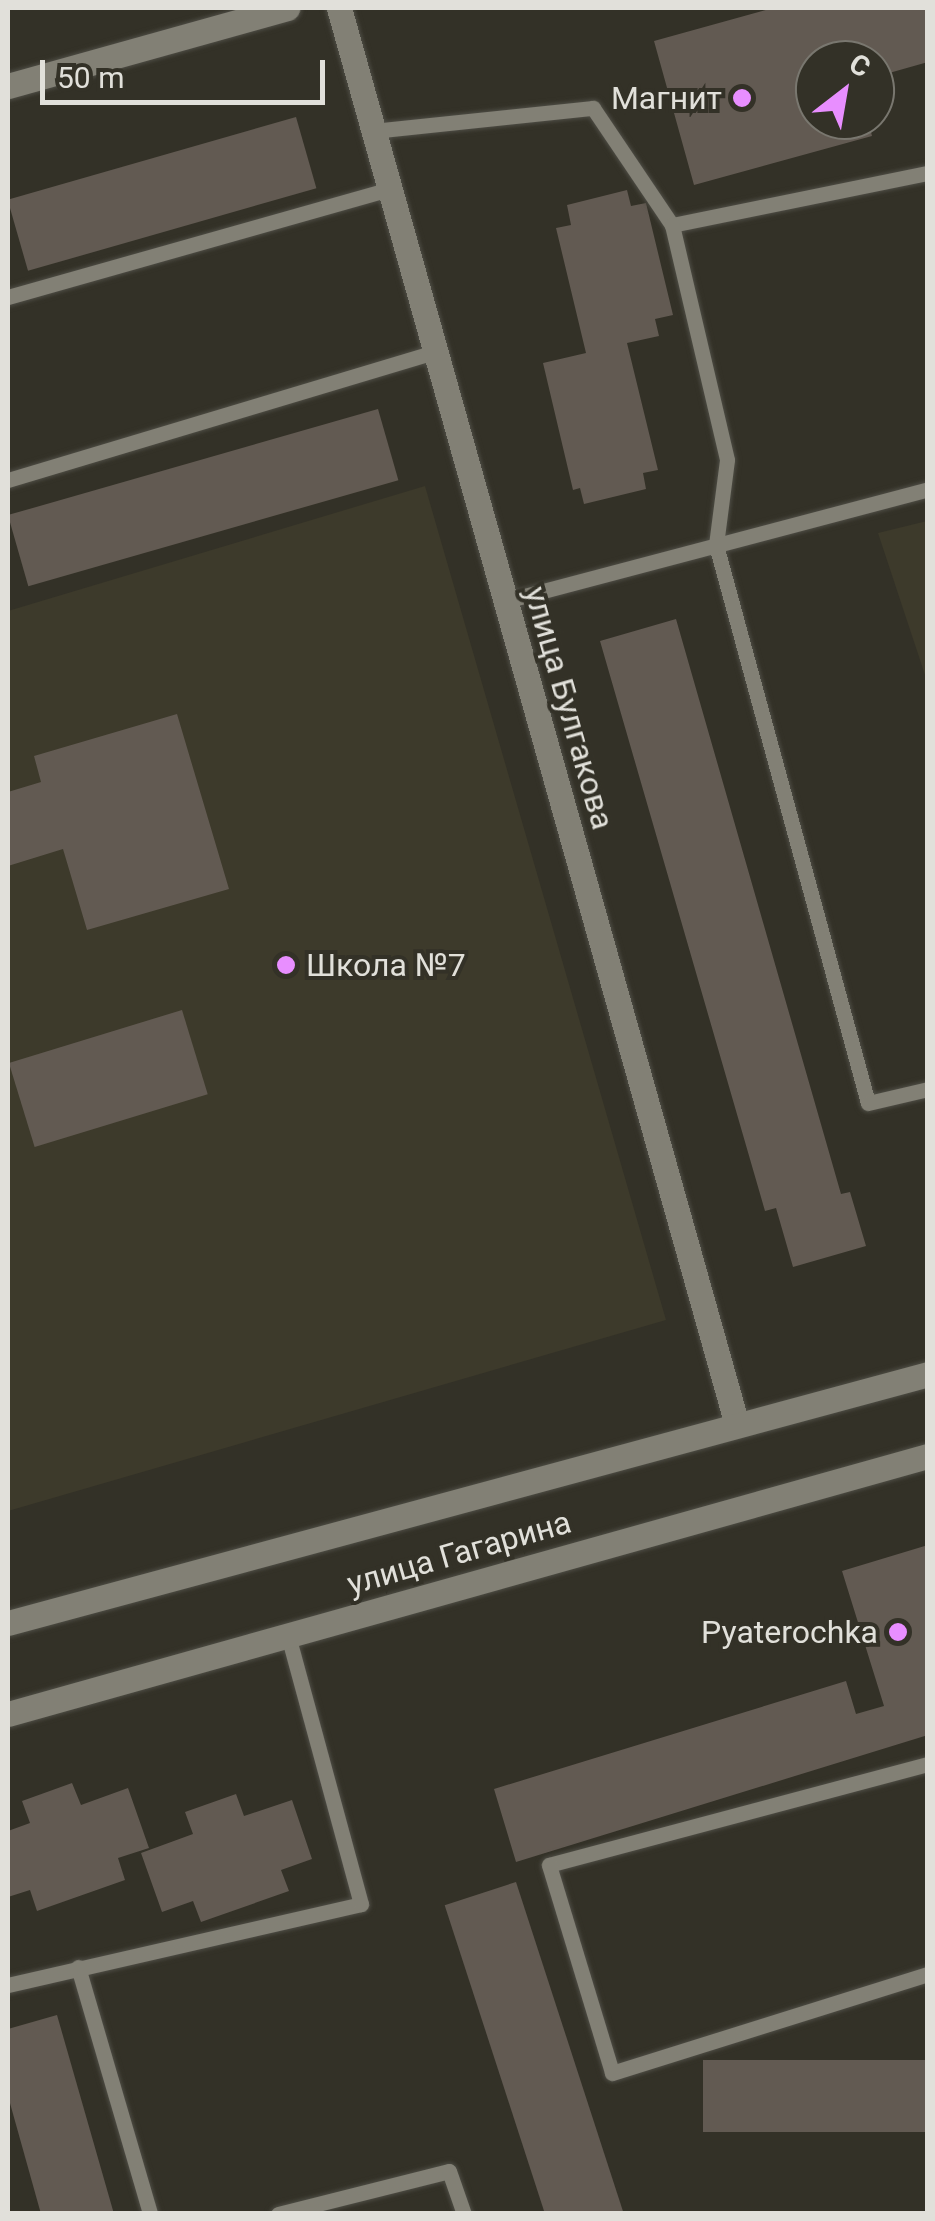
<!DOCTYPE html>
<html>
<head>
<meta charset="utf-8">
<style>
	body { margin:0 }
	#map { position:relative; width:935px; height:2221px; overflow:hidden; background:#333127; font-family:Roboto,sans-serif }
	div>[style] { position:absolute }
	.built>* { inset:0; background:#3d3a2b }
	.building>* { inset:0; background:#625a52; transform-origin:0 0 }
	.roads { filter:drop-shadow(0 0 2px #4e4d45) drop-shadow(0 0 2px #4e4d45) }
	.lane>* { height:15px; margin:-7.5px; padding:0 7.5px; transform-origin:7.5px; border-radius:7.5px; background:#828075 }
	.secondary>* { height:25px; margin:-12.5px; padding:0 12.5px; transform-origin:12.5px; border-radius:12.5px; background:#828075 }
	.dots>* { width:28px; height:28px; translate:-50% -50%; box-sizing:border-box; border:5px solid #333127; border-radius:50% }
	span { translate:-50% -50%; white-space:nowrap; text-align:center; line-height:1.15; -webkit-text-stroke:8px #333127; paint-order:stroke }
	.poi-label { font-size:32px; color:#e1e0da }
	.right { translate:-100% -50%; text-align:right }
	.left { translate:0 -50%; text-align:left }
	.street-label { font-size:32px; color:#e1e0da }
	.frame { position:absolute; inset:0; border:10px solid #e1e0da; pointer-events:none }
	.north { position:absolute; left:795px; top:40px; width:100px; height:100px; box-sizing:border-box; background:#333127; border:2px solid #79776f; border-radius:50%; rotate:31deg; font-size:28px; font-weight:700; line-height:40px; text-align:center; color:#e1e0da }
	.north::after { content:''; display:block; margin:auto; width:35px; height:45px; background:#e88eff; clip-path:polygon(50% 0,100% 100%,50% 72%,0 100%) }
	.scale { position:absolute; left:40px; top:60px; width:285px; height:45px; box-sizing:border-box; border:5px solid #e1e0da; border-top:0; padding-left:12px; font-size:30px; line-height:35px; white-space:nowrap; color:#e1e0da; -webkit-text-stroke:8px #333127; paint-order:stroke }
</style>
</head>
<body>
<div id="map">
	<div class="built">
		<div style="clip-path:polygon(425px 486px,666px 1320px,8px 1511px,8px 611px)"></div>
		<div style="clip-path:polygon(927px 521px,928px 521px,927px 681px,878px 533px)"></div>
	</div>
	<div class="building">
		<div style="clip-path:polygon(773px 8px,928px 8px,928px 62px,875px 77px,875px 60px,815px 60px,815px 120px,868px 120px,872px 136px,694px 185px,654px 41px)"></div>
		<div style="left:296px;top:117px;width:74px;height:300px;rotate:74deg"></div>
		<div style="clip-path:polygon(627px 190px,631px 206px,646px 203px,673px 315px,655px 319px,659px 336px,627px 343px,658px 470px,643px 473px,646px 489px,584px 504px,580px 488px,573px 490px,543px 363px,586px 353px,556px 228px,571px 225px,567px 205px)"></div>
		<div style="left:378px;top:409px;width:74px;height:385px;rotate:74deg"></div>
		<div style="clip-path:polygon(676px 619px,841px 1194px,850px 1192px,866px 1246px,793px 1267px,776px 1208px,765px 1211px,600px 641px)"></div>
		<div style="clip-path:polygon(177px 714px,229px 889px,87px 930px,63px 849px,8px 866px,8px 792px,41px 782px,34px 756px)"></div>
		<div style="left:182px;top:1010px;width:88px;height:181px;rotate:73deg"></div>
		<div style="clip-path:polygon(928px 1545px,928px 1735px,516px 1862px,494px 1789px,846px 1681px,856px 1714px,884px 1706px,842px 1571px)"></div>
		<div style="clip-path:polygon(72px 1783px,81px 1805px,128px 1788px,149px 1848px,118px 1858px,125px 1880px,37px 1911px,30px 1890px,8px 1897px,8px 1831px,30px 1823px,22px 1801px)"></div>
		<div style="clip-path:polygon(236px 1794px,244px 1816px,292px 1800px,312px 1859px,281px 1870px,289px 1891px,201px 1922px,193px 1901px,162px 1912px,141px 1853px,193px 1834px,185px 1812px)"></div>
		<div style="left:516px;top:1882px;width:348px;height:75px;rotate:72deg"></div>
		<div style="clip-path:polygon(57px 2015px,114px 2214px,41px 2214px,8px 2096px,8px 2029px)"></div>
		<div style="left:928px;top:2060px;width:72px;height:225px;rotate:90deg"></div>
	</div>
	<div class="roads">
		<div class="lane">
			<div style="left:373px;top:131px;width:221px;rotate:-6deg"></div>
			<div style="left:593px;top:108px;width:141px;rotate:56deg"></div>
			<div style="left:672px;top:225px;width:261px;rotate:-11.5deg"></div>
			<div style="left:672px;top:225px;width:241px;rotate:76.8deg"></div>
			<div style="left:727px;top:460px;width:86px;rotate:97.4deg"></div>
			<div style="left:716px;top:545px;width:578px;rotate:74.76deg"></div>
			<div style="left:868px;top:1103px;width:62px;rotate:-13.1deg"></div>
			<div style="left:8px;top:297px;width:397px;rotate:-15.8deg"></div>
			<div style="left:8px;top:480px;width:446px;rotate:-16.7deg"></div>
			<div style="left:505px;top:601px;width:438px;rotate:-14.8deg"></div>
			<div style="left:928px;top:1764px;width:392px;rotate:165.1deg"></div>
			<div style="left:549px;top:1865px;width:217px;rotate:73.1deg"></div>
			<div style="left:612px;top:2073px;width:331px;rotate:-17.4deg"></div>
			<div style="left:78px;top:1967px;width:257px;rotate:73.7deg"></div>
			<div style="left:8px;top:1985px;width:362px;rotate:-12.9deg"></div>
			<div style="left:361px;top:1904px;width:279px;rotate:-105.2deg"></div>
			<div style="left:278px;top:2214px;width:176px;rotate:-14.1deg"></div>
			<div style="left:449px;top:2171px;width:46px;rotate:70.8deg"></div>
		</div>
		<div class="secondary">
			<div style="left:339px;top:8px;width:1472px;rotate:74.31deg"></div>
			<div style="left:8px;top:86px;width:290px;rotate:-15.6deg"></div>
			<div style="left:8px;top:1623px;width:953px;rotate:-15.14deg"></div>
			<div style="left:8px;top:1714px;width:955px;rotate:-15.67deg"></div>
		</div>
	</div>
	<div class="dots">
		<div style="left:742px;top:98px;background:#e88eff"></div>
		<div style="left:286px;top:965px;background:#e88eff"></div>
		<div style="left:898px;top:1632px;background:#e88eff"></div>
	</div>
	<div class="poi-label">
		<span class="right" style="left:722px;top:98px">Магнит</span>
		<span class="left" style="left:306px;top:965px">Школа №7</span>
		<span class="right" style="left:878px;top:1632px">Pyaterochka</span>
	</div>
	<div class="street-label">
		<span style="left:569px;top:708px;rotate:74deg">улица Булгакова</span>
		<span style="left:459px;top:1553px;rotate:-16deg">улица Гагарина</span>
	</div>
	<div class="frame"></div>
	<div class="north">С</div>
	<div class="scale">50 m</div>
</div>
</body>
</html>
